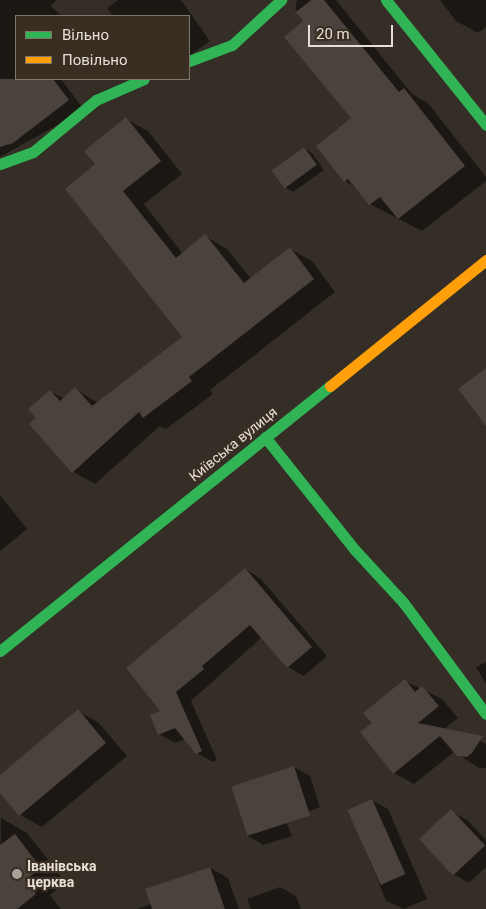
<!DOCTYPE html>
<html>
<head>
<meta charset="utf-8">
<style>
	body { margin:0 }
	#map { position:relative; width:486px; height:909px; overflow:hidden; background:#342e27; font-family:Roboto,sans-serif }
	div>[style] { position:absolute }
	.shadow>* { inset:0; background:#0007 }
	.building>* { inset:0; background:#4b413d; transform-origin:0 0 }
	.fast>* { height:11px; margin:-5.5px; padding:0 5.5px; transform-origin:5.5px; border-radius:5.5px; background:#30b455 }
	.slow>* { height:11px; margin:-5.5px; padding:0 5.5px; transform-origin:5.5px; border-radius:5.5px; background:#ff9f0a }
	.dots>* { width:14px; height:14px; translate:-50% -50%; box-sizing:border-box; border:2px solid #392e22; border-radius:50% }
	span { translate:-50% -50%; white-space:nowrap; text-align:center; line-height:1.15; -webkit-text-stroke:4.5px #392e22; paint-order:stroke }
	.street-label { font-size:14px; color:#e7dfd7 }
	.poi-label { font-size:14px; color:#e7dfd7; font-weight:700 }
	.left { translate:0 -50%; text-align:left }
	.legend { position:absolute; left:15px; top:15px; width:175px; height:65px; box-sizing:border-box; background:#392e22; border:1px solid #7f756a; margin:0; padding:6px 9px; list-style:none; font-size:15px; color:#e7dfd7 }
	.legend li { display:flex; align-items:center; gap:10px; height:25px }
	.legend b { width:25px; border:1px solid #7f756a }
	.scale { position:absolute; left:308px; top:25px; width:85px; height:22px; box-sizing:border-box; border:2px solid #e7dfd7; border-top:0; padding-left:6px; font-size:15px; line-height:18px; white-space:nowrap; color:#e7dfd7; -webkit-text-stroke:4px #392e22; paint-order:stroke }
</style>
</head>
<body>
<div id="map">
	<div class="shadow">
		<div style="clip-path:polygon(0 0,57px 0,51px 6px,61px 16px,16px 16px,16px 79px,61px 79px,84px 110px,0 157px)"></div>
		<div style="clip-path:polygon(118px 0,181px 0,210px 41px,189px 56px,189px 16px,113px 16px,107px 8px)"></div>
		<div style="clip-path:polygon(297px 0,336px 0,412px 94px,428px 103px,486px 177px,486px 181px,422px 231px,370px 204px,358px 189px,345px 181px,352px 118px,305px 21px,295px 9px)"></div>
		<div style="clip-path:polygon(440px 0,486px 0,486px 27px,478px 33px,456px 21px)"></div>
		<div style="clip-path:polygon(126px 119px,148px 131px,182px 174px,144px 204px,183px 254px,205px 236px,227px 249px,251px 279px,290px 249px,312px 261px,335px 292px,210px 390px,213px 394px,166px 429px,160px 426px,95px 484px,73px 472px,38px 418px,50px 391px,64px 399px,75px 389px,98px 403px,184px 338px,97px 165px)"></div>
		<div style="clip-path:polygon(304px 148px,312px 153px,324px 170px,293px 192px,285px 187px,273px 171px)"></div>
		<div style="clip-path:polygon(0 495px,27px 529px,0 551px)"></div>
		<div style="clip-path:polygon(245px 569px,260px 578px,327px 656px,304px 676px,288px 667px,262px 637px,191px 701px,217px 760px,213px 762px,197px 753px,185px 739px,175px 743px,159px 734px,162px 711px)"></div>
		<div style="clip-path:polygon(486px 662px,486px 684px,476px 667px)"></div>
		<div style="clip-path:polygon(405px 681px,442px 699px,458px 718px,444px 729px,469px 734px,486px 744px,486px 768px,479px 768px,454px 752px,414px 784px,394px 773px,373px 723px)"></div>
		<div style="clip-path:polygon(78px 711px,99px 723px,127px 756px,42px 827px,20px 815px,0 791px,0 776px)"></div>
		<div style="clip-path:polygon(294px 767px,310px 776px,320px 807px,286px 821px,292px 836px,263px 845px,248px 836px)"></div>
		<div style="clip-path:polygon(372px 800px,388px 809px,427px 899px,404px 909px,386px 901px,349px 810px)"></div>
		<div style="clip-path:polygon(451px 811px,467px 820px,486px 840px,486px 867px,469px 883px,453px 874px)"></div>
		<div style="clip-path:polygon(1px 818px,27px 833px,66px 883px,50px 895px,61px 909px,0 909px)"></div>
		<div style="clip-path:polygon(210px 868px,228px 878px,239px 909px,137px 909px,152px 904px)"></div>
		<div style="clip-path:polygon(280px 887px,296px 896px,301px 909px,251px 909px,247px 899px)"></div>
	</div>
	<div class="building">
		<div style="clip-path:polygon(311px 0,324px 0,399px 92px,404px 88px,465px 166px,398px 219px,380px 197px,369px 205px,348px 179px,344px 182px,316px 146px,351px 118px,284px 37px,303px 21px,296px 12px)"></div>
		<div style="clip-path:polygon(0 79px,53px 79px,69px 100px,13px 143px,0 147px)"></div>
		<div style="clip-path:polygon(126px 117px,161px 161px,123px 191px,176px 258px,205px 234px,244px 283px,290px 247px,314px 279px,189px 377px,192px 381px,143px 418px,139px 412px,72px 473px,29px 424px,36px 418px,28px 409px,50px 390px,60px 401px,75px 387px,92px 406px,182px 337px,65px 189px,95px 164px,84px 151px)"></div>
		<div style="left:304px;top:147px;width:22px;height:40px;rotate:54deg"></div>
		<div style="clip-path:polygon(486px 368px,486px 426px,458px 389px)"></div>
		<div style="clip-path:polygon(245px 568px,312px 647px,287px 668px,250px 625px,202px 666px,204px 669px,176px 692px,202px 751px,196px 754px,175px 728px,158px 735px,150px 715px,160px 711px,126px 668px)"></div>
		<div style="clip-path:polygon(405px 679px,415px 692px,422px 686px,439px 706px,418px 723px,483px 736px,472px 753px,467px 757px,457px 756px,440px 736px,393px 774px,360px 732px,372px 723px,363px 713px)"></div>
		<div style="clip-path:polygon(78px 709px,106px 743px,19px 816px,0 793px,0 775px)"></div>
		<div style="left:294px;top:766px;width:52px;height:66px;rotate:72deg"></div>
		<div style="left:372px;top:799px;width:82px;height:27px;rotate:66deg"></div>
		<div style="left:451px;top:809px;width:50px;height:44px;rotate:47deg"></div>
		<div style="clip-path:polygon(15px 834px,41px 868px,25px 880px,36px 894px,17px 909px,0 909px,0 845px)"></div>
		<div style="clip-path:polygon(210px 867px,225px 909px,152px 909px,145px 889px)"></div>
	</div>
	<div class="fast">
		<div style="left:386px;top:0;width:160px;rotate:51.3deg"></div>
		<div style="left:189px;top:61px;width:46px;rotate:-20.4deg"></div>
		<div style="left:232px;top:45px;width:67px;rotate:-42.6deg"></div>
		<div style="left:0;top:164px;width:35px;rotate:-20deg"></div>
		<div style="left:33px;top:152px;width:82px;rotate:-39.5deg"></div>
		<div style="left:96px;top:100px;width:52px;rotate:-23.6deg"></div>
		<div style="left:265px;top:437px;width:144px;rotate:51.5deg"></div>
		<div style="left:355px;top:550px;width:71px;rotate:47.3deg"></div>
		<div style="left:403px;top:602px;width:139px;rotate:53.5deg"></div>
		<div style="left:0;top:651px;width:423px;rotate:-38.8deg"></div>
	</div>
	<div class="slow">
		<div style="left:330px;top:386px;width:201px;rotate:-38.9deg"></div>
	</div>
	<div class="dots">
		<div style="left:17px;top:874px;background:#a8a199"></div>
	</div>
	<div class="street-label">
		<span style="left:233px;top:444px;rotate:-39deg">Київська вулиця</span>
	</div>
	<div class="poi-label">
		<span class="left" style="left:27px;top:874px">Іванівська<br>церква</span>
	</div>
	<ul class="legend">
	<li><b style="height:6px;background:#30b455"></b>Вільно</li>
	<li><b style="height:6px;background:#ff9f0a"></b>Повільно</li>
	</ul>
	<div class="scale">20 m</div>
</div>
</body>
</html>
